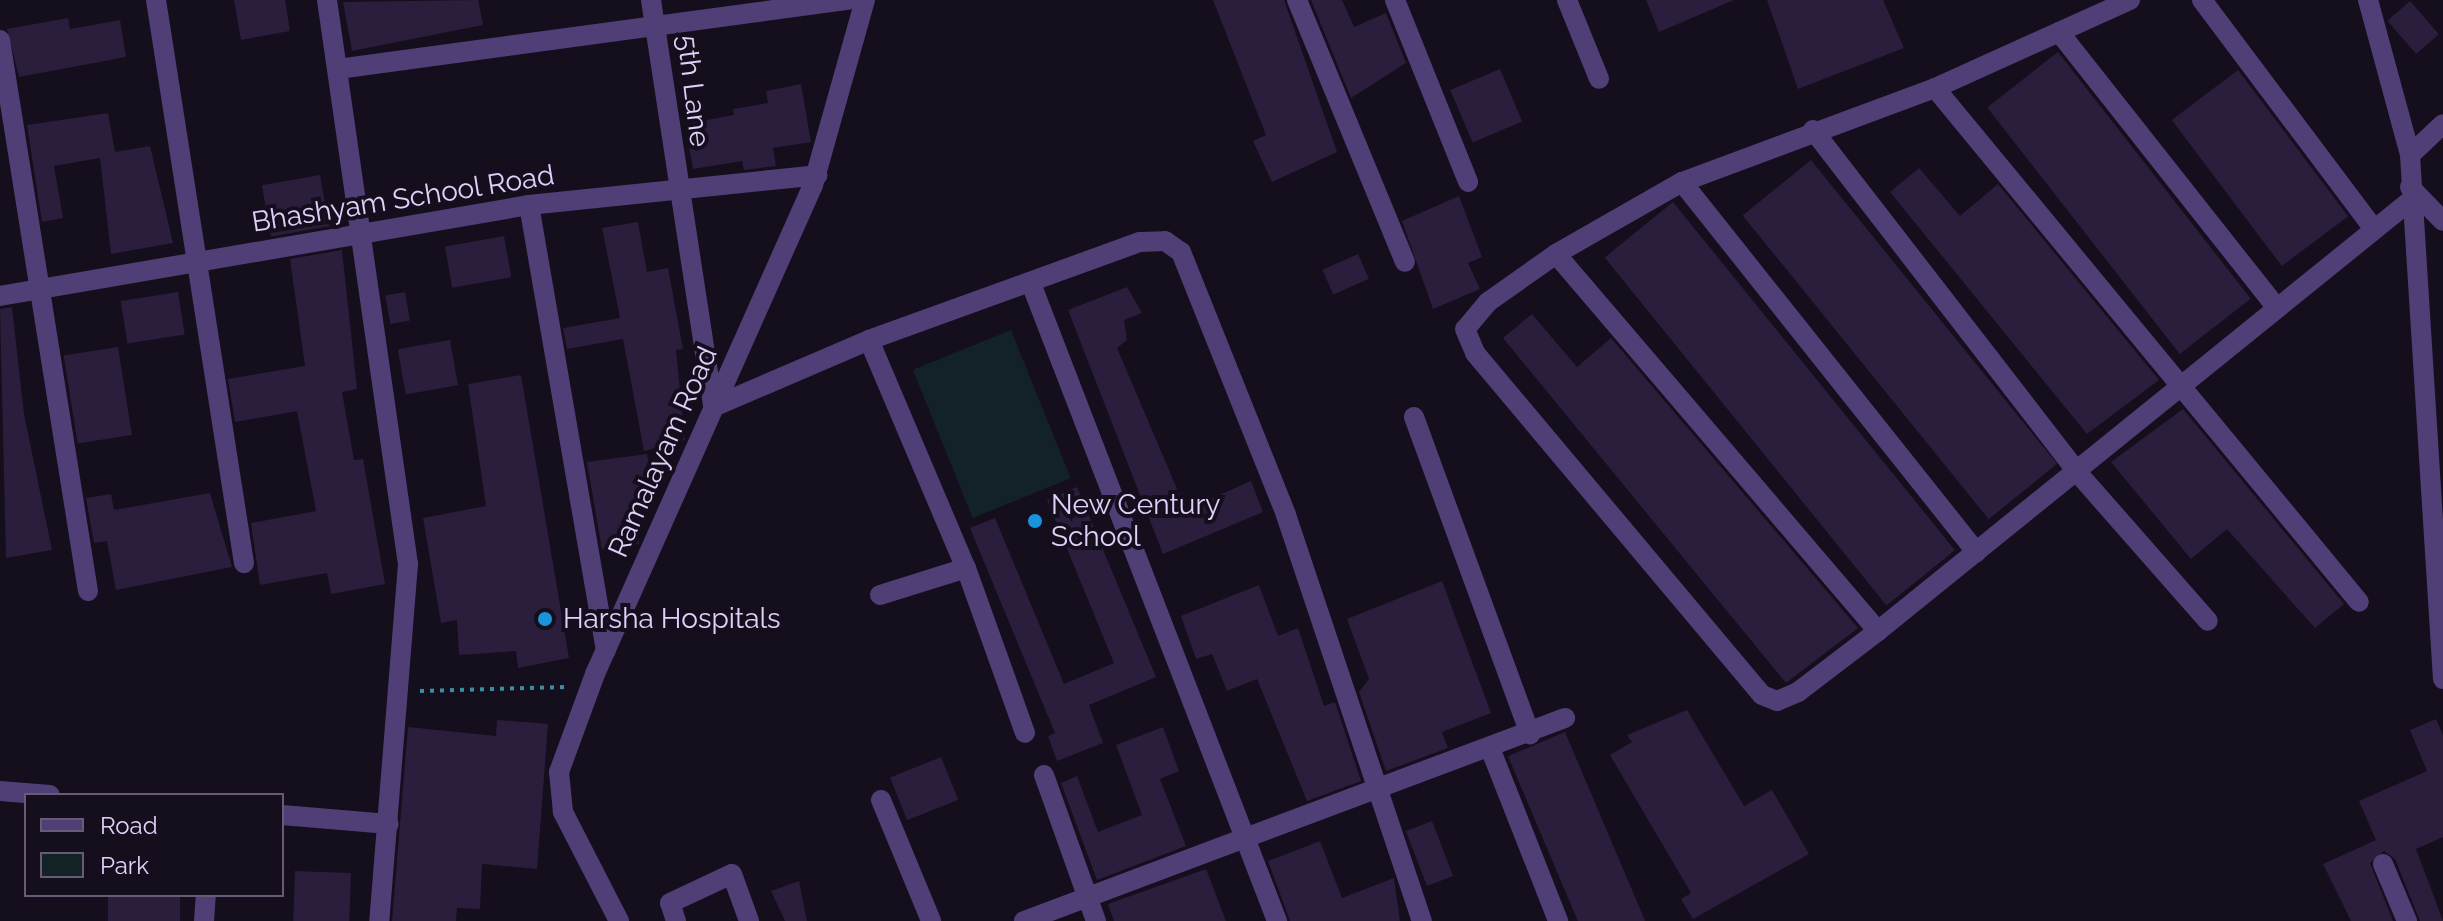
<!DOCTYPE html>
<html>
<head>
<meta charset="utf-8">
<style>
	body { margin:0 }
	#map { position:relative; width:2443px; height:921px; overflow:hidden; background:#150e1d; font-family:Raleway,sans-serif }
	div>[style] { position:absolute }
	.green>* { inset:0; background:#122227; transform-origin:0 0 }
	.building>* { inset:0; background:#2b1d3c; transform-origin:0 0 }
	.path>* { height:4px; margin-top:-2px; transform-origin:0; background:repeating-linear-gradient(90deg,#3b8da3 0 4px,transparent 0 10px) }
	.minor>* { height:20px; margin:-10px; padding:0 10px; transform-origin:10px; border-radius:10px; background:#503f77 }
	.dots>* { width:22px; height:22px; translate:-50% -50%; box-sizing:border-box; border:4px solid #150e1d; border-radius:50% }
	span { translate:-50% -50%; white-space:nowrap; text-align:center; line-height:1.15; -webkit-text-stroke:8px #150e1d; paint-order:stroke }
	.street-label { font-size:28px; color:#e0d0fa }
	.poi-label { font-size:28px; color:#e0d0fa }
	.left { translate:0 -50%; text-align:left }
	.legend { position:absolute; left:24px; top:793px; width:260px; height:104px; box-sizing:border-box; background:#150e1d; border:2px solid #665c75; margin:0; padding:10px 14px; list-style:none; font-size:24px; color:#e0d0fa }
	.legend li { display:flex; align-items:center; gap:16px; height:40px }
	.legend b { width:40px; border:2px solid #665c75 }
</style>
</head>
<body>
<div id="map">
	<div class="green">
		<div style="left:1011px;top:330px;width:160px;height:106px;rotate:68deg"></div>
	</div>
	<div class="building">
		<div style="clip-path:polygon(234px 0,285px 0,290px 31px,241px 40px)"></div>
		<div style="clip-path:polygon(478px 0,483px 25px,352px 51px,343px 2px)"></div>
		<div style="clip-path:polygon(1213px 0,1284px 0,1337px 152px,1272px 182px,1253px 141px,1266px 135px)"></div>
		<div style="clip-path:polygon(1311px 0,1342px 0,1354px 27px,1386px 13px,1406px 63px,1351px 98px)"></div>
		<div style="clip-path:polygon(1646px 0,1734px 0,1659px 32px)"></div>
		<div style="clip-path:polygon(1767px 0,1883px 0,1904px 48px,1798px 89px)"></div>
		<div style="left:2410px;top:1px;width:44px;height:30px;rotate:49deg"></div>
		<div style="clip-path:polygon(68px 18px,70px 29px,120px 20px,126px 57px,19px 77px,7px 29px)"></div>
		<div style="left:2058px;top:52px;width:313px;height:90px;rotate:52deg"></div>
		<div style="left:1500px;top:69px;width:57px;height:54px;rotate:67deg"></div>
		<div style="left:2238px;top:70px;width:183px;height:83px;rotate:53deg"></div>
		<div style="clip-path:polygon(801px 84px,811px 142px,773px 148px,776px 166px,744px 170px,742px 161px,693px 169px,685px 124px,734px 115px,733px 109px,768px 103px,766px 91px)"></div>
		<div style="clip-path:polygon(108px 113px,115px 152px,150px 146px,173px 243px,111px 254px,100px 158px,54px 166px,63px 218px,42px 222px,27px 125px)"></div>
		<div style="left:1811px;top:160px;width:391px;height:88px;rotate:51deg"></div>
		<div style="clip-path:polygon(1919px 168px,1960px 216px,1998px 184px,2159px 380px,2087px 434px,1890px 192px)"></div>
		<div style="left:320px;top:175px;width:52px;height:59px;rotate:80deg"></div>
		<div style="clip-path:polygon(1459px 196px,1482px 257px,1468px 263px,1480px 289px,1433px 309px,1402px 221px)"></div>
		<div style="left:1673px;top:202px;width:448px;height:88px;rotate:51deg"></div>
		<div style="clip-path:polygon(638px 222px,647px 272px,668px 268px,683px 349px,676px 350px,685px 440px,644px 451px,623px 339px,567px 349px,563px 328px,620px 318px,602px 228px)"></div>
		<div style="left:504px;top:236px;width:42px;height:60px;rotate:80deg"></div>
		<div style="clip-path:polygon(342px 250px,357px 389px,342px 392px,354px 460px,363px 459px,385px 584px,331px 594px,327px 573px,260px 585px,251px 523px,316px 511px,297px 411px,235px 422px,228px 379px,305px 366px,290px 259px)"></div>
		<div style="left:1358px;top:254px;width:27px;height:39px;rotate:66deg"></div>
		<div style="clip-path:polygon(1127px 287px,1142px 313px,1124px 320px,1127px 340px,1117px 348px,1186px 510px,1251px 481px,1263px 512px,1163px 554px,1068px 310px)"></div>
		<div style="left:178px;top:292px;width:43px;height:58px;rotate:81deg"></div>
		<div style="left:405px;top:292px;width:29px;height:20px;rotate:80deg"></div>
		<div style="clip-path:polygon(12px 307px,24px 414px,52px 550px,6px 558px,0 309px)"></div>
		<div style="clip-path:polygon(1532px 314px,1577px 367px,1611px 338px,1858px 628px,1786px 683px,1503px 338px)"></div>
		<div style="left:450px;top:340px;width:46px;height:53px;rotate:80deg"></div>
		<div style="left:118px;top:347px;width:89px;height:55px;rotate:81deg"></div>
		<div style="clip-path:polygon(521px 375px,569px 658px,518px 668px,516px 651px,459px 655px,457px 620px,441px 623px,423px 518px,486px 506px,468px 384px)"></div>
		<div style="clip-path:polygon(2183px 409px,2344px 604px,2315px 628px,2227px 529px,2191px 559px,2111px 462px)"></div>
		<div style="clip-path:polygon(647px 454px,654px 497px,634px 500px,639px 544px,602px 550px,587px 462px)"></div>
		<div style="clip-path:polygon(1077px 487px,1156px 677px,1089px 705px,1103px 743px,1057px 761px,1048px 736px,1055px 733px,970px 528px,995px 518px,1064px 684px,1114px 663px,1047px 500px)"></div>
		<div style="clip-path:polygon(210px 493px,232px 567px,116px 590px,107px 541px,94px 543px,86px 498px,111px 494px,114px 510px)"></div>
		<div style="clip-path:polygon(1442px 581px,1491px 713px,1442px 732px,1448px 748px,1386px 771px,1359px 692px,1369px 679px,1347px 619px)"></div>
		<div style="clip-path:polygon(1259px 585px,1278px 636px,1298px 628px,1324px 706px,1335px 702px,1361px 781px,1307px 801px,1257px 679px,1227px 691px,1212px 654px,1196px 659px,1181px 616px)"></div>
		<div style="clip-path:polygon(1687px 710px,1744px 806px,1772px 790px,1809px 854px,1693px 919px,1681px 899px,1691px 893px,1610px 755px,1632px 742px,1627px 735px)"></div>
		<div style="clip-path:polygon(2436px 719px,2443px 735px,2443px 837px,2416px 849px,2443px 921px,2420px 921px,2395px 859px,2384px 851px,2370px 863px,2393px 921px,2351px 921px,2323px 864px,2376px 840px,2359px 801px,2427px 771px,2410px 730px)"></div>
		<div style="clip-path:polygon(497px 720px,548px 724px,537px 869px,482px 864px,480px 909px,457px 908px,456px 921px,392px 921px,408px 727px,496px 736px)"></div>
		<div style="clip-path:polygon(1163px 727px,1179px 771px,1160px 779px,1186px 846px,1097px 880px,1061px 783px,1077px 776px,1098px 832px,1142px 815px,1116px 745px)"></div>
		<div style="left:1565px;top:732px;width:205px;height:62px;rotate:67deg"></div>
		<div style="left:941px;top:757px;width:46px;height:55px;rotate:68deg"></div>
		<div style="left:1432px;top:821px;width:59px;height:28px;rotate:69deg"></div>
		<div style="clip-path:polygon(1320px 841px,1342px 898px,1394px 878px,1400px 921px,1290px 921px,1268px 861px)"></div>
		<div style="clip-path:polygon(1206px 869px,1226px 921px,1114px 921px,1108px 904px)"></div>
		<div style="left:295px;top:871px;width:56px;height:50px;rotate:2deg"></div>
		<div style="clip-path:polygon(799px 881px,807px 921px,785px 921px,771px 891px)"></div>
		<div style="left:108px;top:895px;width:72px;height:26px"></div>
	</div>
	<div class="path">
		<div style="left:420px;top:691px;width:147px;rotate:-1.6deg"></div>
	</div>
	<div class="minor">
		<div style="left:156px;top:0;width:570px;rotate:81.12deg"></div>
		<div style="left:327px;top:0;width:570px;rotate:81.83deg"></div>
		<div style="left:408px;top:564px;width:358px;rotate:94.6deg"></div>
		<div style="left:651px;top:0;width:412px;rotate:81.3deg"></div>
		<div style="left:713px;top:407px;width:170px;rotate:-23.2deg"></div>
		<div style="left:869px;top:340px;width:288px;rotate:-19.9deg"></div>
		<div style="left:1140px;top:242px;width:25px;rotate:-2deg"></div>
		<div style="left:1165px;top:241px;width:19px;rotate:35deg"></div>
		<div style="left:1181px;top:252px;width:283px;rotate:68.2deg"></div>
		<div style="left:1286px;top:515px;width:428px;rotate:71.5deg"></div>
		<div style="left:1297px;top:0;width:283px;rotate:67.6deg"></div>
		<div style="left:1395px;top:0;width:196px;rotate:68.1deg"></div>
		<div style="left:1567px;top:0;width:85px;rotate:67.9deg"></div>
		<div style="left:2130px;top:0;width:214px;rotate:155.7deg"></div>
		<div style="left:1935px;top:88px;width:270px;rotate:159.6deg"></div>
		<div style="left:1682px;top:182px;width:145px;rotate:150.3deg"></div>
		<div style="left:1556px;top:254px;width:83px;rotate:144.8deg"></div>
		<div style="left:1488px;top:302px;width:35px;rotate:130deg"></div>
		<div style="left:1465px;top:329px;width:26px;rotate:67deg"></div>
		<div style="left:1475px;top:353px;width:446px;rotate:50deg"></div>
		<div style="left:1762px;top:695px;width:16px;rotate:22deg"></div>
		<div style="left:1777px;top:701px;width:23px;rotate:-23deg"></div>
		<div style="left:1798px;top:692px;width:101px;rotate:-37.3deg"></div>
		<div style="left:1878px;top:631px;width:684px;rotate:-38.95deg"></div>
		<div style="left:2202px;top:0;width:286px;rotate:53.1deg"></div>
		<div style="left:2368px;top:0;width:161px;rotate:74.8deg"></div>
		<div style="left:2410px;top:155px;width:525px;rotate:86.4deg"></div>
		<div style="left:2059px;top:32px;width:352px;rotate:51.7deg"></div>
		<div style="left:0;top:40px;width:558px;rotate:80.93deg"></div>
		<div style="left:338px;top:69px;width:514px;rotate:-7.72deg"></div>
		<div style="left:1935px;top:88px;width:666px;rotate:50.48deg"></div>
		<div style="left:1813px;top:130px;width:432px;rotate:52.3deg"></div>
		<div style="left:2077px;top:472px;width:198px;rotate:48.7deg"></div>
		<div style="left:2410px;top:155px;width:45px;rotate:-43.2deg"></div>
		<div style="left:1682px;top:182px;width:473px;rotate:51.5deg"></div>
		<div style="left:2410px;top:187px;width:47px;rotate:45.9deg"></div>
		<div style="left:529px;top:205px;width:452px;rotate:80.2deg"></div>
		<div style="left:1556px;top:254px;width:496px;rotate:49.5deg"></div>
		<div style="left:1032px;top:286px;width:681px;rotate:68.9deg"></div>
		<div style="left:0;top:296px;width:537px;rotate:-9.76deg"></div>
		<div style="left:529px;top:205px;width:290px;rotate:-5.9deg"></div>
		<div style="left:869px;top:340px;width:248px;rotate:67deg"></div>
		<div style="left:966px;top:568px;width:175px;rotate:70.3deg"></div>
		<div style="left:1414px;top:417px;width:338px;rotate:69.9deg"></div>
		<div style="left:880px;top:595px;width:90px;rotate:-17.4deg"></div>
		<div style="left:1490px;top:748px;width:186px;rotate:68.5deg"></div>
		<div style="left:1044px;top:775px;width:155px;rotate:70.4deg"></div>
		<div style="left:0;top:791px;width:50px;rotate:4.6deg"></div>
		<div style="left:881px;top:800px;width:131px;rotate:67.5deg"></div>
		<div style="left:282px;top:815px;width:107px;rotate:4.8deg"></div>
		<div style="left:2383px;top:864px;width:62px;rotate:67.2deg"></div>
		<div style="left:204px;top:921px;width:26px;rotate:-86deg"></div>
		<div style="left:619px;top:921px;width:123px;rotate:-117.2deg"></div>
		<div style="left:563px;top:812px;width:40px;rotate:-95.7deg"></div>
		<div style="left:559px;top:772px;width:104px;rotate:-69.8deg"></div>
		<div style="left:595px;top:674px;width:535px;rotate:-65.97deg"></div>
		<div style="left:813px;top:185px;width:192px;rotate:-74.3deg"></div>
		<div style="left:676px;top:921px;width:19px;rotate:-108deg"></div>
		<div style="left:670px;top:903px;width:68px;rotate:-25.1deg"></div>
		<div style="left:732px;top:874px;width:50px;rotate:70.1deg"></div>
		<div style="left:1024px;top:921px;width:578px;rotate:-20.57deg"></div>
	</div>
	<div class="dots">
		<div style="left:1035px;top:521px;background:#1994dc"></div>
		<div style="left:545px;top:619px;background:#1994dc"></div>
	</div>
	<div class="street-label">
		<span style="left:693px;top:91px;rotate:83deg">5th Lane</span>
		<span style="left:403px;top:199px;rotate:-9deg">Bhashyam School Road</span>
		<span style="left:663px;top:452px;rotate:-66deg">Ramalayam Road</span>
	</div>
	<div class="poi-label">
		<span class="left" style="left:1051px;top:521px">New Century<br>School</span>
		<span class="left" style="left:563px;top:619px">Harsha Hospitals</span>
	</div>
	<ul class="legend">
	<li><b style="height:10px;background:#503f77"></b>Road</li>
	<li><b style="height:22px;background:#122227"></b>Park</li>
	</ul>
</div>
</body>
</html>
